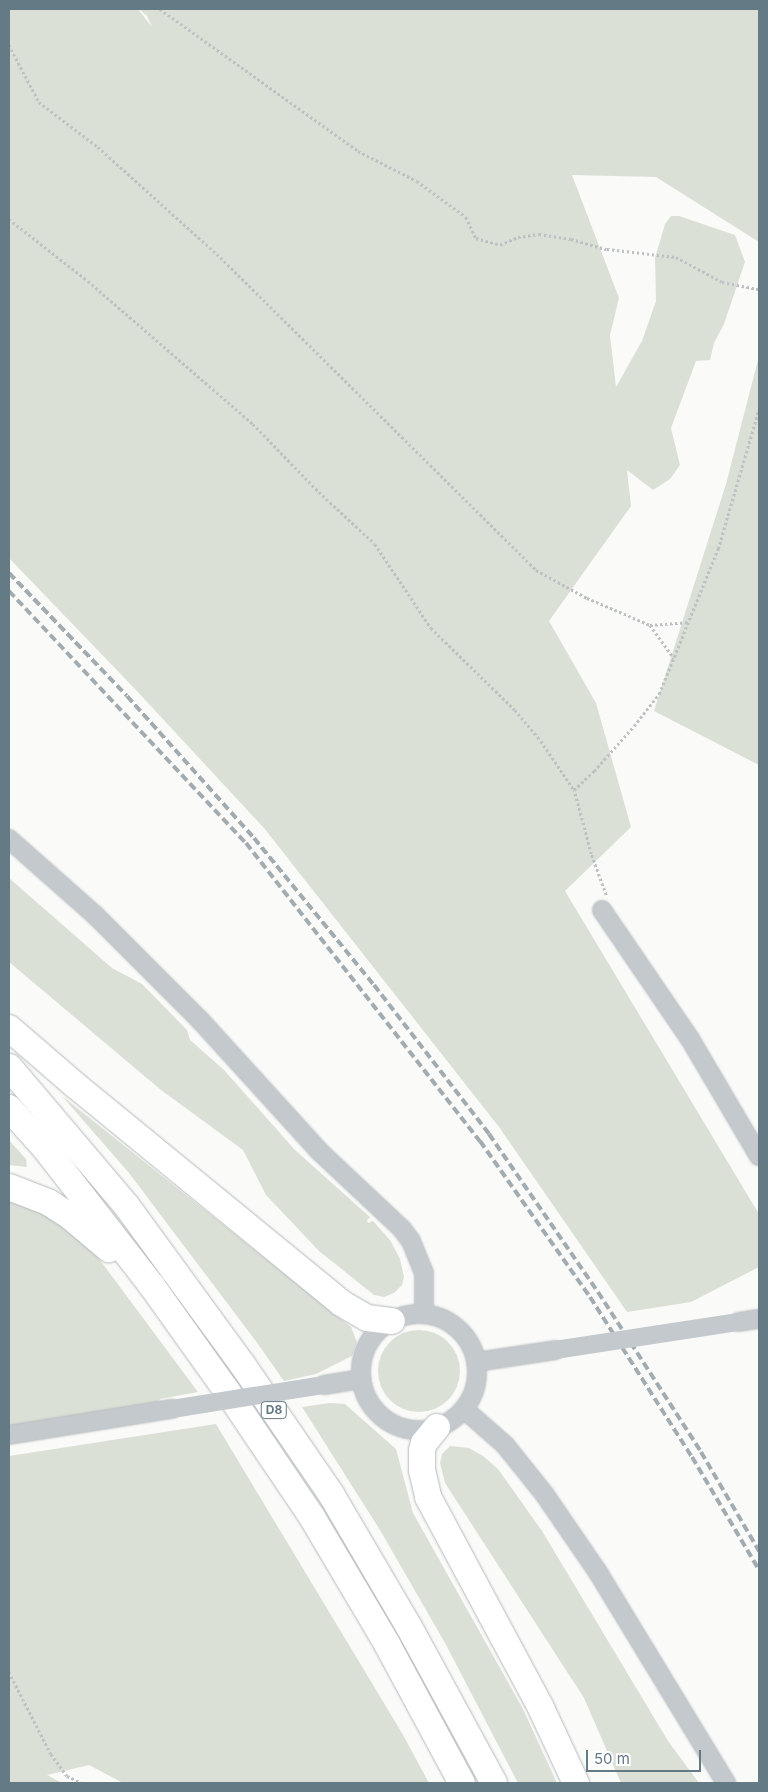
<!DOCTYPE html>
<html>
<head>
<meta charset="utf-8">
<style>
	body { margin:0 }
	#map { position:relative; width:768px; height:1792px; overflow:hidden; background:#fafaf8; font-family:Inter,sans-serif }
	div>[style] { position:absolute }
	.green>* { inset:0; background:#dbe0d7 }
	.round { border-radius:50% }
	.path>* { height:2.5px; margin-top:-1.25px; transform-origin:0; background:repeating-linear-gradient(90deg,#bdc1c3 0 2.5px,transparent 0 5px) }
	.roads { filter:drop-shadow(0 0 1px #b4babd) drop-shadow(0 0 1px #b4babd) }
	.minor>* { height:18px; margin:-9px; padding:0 9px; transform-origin:9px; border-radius:9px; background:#c3c9cc }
	.minor>.ring { margin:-9px; padding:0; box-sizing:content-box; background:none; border:18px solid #c3c9cc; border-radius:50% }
	.highway>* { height:26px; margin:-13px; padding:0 13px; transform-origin:13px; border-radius:13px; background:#fff }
	.rail>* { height:4px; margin-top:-2px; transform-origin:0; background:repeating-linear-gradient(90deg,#a2acb0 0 8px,transparent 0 12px) }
	.minor-bridge>* { height:18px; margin:-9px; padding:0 9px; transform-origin:9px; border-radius:9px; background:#c3c9cc }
	span { translate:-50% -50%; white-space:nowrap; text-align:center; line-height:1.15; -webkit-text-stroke:5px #fff; paint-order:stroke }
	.shield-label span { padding:1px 4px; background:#fff; border:1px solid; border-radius:4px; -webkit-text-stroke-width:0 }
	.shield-label { font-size:12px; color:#647a84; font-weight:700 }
	.frame { position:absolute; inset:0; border:10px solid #647a84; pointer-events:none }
	.scale { position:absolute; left:586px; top:1750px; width:115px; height:22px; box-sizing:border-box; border:2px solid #647a84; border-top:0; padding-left:6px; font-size:15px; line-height:18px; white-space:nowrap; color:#647a84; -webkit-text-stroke:4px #fff; paint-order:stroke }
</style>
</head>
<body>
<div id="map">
	<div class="green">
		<div style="clip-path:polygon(9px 9px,138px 9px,152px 27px,147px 16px,139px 9px,759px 9px,759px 242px,656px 177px,572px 175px,619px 298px,610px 335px,616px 387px,642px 341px,656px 301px,655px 258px,665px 224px,671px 216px,679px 216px,735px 235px,745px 262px,724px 324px,714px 343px,710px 360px,696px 361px,671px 428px,680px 465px,670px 479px,653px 490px,627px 470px,631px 506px,549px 621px,596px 703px,631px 827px,565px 891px,759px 1214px,759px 1267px,691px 1302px,627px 1312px,499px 1127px,264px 828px,135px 689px,9px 558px)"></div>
		<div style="clip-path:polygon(759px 356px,759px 765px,654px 711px,726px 484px)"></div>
		<div style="clip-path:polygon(9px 878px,112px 968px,142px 984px,187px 1030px,190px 1040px,224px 1070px,295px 1150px,370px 1217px,367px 1220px,368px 1223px,373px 1221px,390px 1240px,400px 1259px,404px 1277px,402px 1285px,394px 1293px,384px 1297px,374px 1295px,319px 1251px,266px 1195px,243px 1150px,161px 1090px,9px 962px)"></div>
		<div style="clip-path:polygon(62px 1096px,351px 1327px,357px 1342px,352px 1356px,316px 1374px,284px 1381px,255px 1340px,129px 1173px)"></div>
		<div style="clip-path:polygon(9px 1140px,26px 1159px,27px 1167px,9px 1165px)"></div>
		<div style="clip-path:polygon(9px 1196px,48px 1214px,97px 1256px,198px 1392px,160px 1399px,158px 1402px,9px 1427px)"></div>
		<div class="round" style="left:378px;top:1330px;width:82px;height:82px"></div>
		<div style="clip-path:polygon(330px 1403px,345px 1404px,396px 1449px,413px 1513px,523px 1709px,557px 1783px,518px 1783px,445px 1643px,380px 1530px,302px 1407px)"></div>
		<div style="clip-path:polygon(216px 1424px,402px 1733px,429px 1783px,123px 1783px,89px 1765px,47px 1775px,62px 1783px,9px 1783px,9px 1456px)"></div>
		<div style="clip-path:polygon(450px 1446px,469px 1448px,483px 1456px,498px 1469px,542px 1531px,668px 1741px,699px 1783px,621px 1783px,584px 1698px,445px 1483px,440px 1463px,442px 1454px)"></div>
	</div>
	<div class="path">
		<div style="left:160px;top:9px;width:244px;rotate:35.6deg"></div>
		<div style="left:358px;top:151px;width:66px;rotate:27deg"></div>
		<div style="left:417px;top:181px;width:61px;rotate:36.3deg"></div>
		<div style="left:466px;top:217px;width:23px;rotate:65deg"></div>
		<div style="left:476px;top:238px;width:25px;rotate:16deg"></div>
		<div style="left:500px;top:245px;width:20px;rotate:-24deg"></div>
		<div style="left:518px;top:237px;width:21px;rotate:-8deg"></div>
		<div style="left:539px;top:234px;width:32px;rotate:9deg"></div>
		<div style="left:571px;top:239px;width:37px;rotate:16deg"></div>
		<div style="left:607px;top:249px;width:69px;rotate:6.6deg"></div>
		<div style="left:676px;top:257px;width:52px;rotate:28.5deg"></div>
		<div style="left:722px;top:282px;width:38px;rotate:11deg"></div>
		<div style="left:9px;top:45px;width:64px;rotate:62.2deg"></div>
		<div style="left:39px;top:102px;width:74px;rotate:37.3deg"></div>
		<div style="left:98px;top:147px;width:160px;rotate:42deg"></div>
		<div style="left:217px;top:254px;width:449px;rotate:44.7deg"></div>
		<div style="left:536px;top:570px;width:58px;rotate:28.8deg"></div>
		<div style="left:587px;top:598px;width:69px;rotate:23.2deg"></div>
		<div style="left:650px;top:625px;width:40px;rotate:-4.3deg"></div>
		<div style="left:9px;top:219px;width:100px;rotate:38.1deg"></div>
		<div style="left:88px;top:281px;width:218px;rotate:40.9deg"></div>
		<div style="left:253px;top:424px;width:95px;rotate:45.9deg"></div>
		<div style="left:319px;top:492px;width:76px;rotate:42.9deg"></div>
		<div style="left:375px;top:544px;width:101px;rotate:56.3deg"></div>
		<div style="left:431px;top:628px;width:117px;rotate:44.3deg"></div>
		<div style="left:515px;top:710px;width:40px;rotate:50deg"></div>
		<div style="left:541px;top:741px;width:59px;rotate:56deg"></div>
		<div style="left:650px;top:625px;width:41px;rotate:54deg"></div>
		<div style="left:606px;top:895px;width:44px;rotate:-110.1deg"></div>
		<div style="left:591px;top:854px;width:66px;rotate:-104.9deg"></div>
		<div style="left:574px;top:790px;width:28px;rotate:-44deg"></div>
		<div style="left:594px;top:771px;width:60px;rotate:-48.4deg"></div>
		<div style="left:634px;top:726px;width:41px;rotate:-52deg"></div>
		<div style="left:659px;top:694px;width:157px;rotate:-67.9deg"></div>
		<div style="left:718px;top:549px;width:146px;rotate:-73.7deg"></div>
		<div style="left:9px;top:1672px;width:92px;rotate:62.9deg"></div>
		<div style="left:51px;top:1754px;width:27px;rotate:54deg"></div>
		<div style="left:67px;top:1776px;width:17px;rotate:25deg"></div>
	</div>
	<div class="roads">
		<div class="minor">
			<div style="left:9px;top:839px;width:116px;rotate:41.5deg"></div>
			<div style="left:96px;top:916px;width:147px;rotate:45deg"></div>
			<div style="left:200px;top:1020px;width:177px;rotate:47.7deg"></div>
			<div style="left:319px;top:1151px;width:114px;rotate:43.2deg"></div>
			<div style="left:402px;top:1229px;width:15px;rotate:53deg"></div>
			<div style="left:411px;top:1241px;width:35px;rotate:68deg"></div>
			<div style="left:424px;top:1273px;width:41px;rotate:90deg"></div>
			<div style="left:602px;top:910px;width:156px;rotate:55.7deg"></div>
			<div style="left:690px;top:1039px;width:136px;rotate:59.5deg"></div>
			<div class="ring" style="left:361px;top:1314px;width:98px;height:98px"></div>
			<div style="left:739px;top:1322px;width:20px;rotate:-9deg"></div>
			<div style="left:476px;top:1362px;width:80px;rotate:-8.6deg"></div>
			<div style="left:324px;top:1385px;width:37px;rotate:-9deg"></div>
			<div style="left:464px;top:1409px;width:55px;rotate:41.3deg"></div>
			<div style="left:505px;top:1445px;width:64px;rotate:51.3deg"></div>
			<div style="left:545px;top:1495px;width:96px;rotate:55.6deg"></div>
			<div style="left:599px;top:1574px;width:245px;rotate:58.7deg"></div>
			<div style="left:9px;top:1435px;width:165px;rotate:-9.1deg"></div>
		</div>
		<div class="highway">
			<div style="left:9px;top:1028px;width:87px;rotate:40.8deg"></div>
			<div style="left:75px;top:1085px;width:344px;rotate:39.3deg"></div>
			<div style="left:341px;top:1303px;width:30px;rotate:30deg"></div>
			<div style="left:367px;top:1318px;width:25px;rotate:7deg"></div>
			<div style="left:9px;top:1067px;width:181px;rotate:49.7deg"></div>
			<div style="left:126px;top:1205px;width:197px;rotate:53.9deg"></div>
			<div style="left:242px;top:1364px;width:158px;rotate:55.6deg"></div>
			<div style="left:331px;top:1494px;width:154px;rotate:59.6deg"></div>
			<div style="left:409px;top:1627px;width:178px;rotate:61.4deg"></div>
			<div style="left:9px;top:1108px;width:54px;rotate:48deg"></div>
			<div style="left:45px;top:1148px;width:175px;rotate:52.2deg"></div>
			<div style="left:152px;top:1286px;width:129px;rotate:54.5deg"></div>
			<div style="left:227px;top:1391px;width:152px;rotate:56deg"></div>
			<div style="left:312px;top:1517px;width:147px;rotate:59.4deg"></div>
			<div style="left:387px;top:1644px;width:158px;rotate:61.7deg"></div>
			<div style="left:9px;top:1187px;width:42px;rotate:21deg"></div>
			<div style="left:48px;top:1202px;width:27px;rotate:33deg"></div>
			<div style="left:71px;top:1217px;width:50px;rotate:40.1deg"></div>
			<div style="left:437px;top:1427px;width:21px;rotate:129deg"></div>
			<div style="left:424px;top:1443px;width:8px;rotate:104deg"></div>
			<div style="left:422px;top:1451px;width:19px;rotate:90deg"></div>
			<div style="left:422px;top:1470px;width:28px;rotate:77deg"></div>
			<div style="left:428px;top:1497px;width:239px;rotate:61.8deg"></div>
			<div style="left:541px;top:1708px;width:83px;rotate:65deg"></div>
		</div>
	</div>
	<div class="rail">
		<div style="left:9px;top:573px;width:170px;rotate:46.2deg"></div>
		<div style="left:127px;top:696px;width:191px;rotate:48.2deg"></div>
		<div style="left:254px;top:838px;width:190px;rotate:50.8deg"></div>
		<div style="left:374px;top:985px;width:188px;rotate:52.3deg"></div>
		<div style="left:489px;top:1134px;width:192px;rotate:55.4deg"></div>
		<div style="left:598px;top:1292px;width:190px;rotate:57.2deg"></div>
		<div style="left:701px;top:1452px;width:115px;rotate:59.6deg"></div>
		<div style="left:9px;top:591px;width:346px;rotate:46.8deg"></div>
		<div style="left:246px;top:843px;width:379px;rotate:51.9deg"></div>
		<div style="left:480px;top:1141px;width:191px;rotate:54.8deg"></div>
		<div style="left:590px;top:1297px;width:190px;rotate:57.5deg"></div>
		<div style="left:692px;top:1457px;width:131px;rotate:59.3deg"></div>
	</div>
	<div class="minor-bridge">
		<div style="left:555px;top:1350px;width:186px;rotate:-8.7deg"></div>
		<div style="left:172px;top:1409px;width:154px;rotate:-9deg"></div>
	</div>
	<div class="shield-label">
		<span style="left:274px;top:1410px">D8</span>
	</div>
	<div class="frame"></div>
	<div class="scale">50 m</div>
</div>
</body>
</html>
